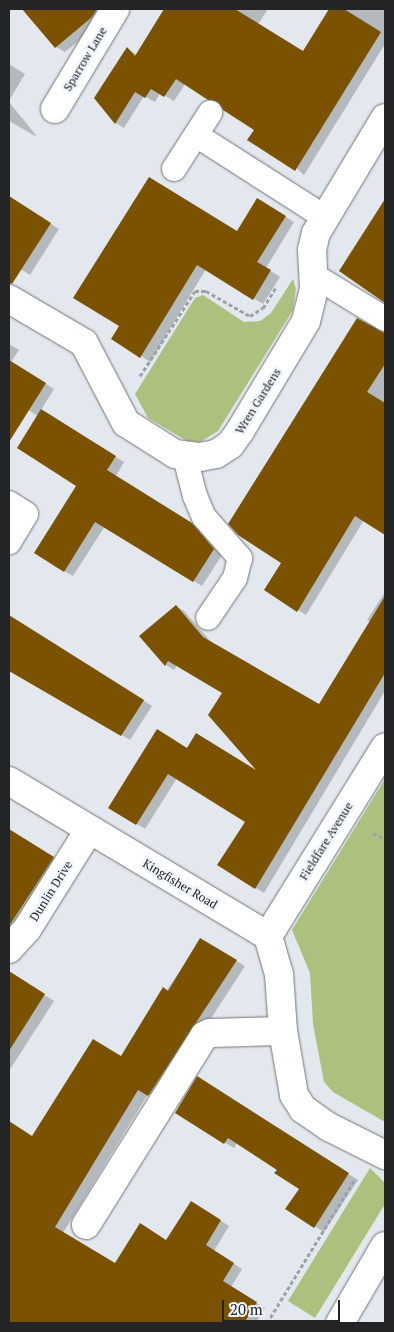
<!DOCTYPE html>
<html>
<head>
<meta charset="utf-8">
<style>
	body { margin:0 }
	#map { position:relative; width:394px; height:1332px; overflow:hidden; background:#e2e8ed; font-family:"PT Serif",serif }
	div>[style] { position:absolute }
	.green>* { inset:0; background:#adc17e }
	.shadow>* { inset:0; background:#0003 }
	.building>* { inset:0; background:#7b5200 }
	.path>* { height:3px; margin-top:-1.5px; transform-origin:0; background:repeating-linear-gradient(90deg,#9da1a5 0 4px,transparent 0 6.5px) }
	.roads { filter:drop-shadow(0 0 1px #70757a) drop-shadow(0 0 1px #70757a) }
	.lane>* { height:24px; margin:-12px; padding:0 12px; transform-origin:12px; border-radius:12px; background:#fff }
	.street>* { height:28px; margin:-14px; padding:0 14px; transform-origin:14px; border-radius:14px; background:#fff }
	span { translate:-50% -50%; white-space:nowrap; text-align:center; line-height:1.15; -webkit-text-stroke:5px #eff5fa; paint-order:stroke }
	.street-label { font-size:12px; color:#222426 }
	.frame { position:absolute; inset:0; border:10px solid #222426; pointer-events:none }
	.scale { position:absolute; left:222px; top:1300px; width:118px; height:22px; box-sizing:border-box; border:2px solid #222426; border-top:0; padding-left:6px; font-size:15px; line-height:18px; white-space:nowrap; color:#222426; -webkit-text-stroke:4px #eff5fa; paint-order:stroke }
</style>
</head>
<body>
<div id="map">
	<div class="green">
		<div style="clip-path:polygon(293px 279px,296px 289px,293px 310px,218px 431px,200px 442px,187px 441px,148px 418px,135px 394px,195px 298px,203px 295px,244px 322px,260px 321px,271px 313px)"></div>
		<div style="clip-path:polygon(385px 779px,385px 1122px,333px 1092px,324px 1082px,313px 1024px,310px 973px,292px 930px)"></div>
		<div style="clip-path:polygon(370px 1168px,384px 1182px,385px 1204px,315px 1318px,288px 1301px)"></div>
	</div>
	<div class="shadow">
		<div style="clip-path:polygon(24px 9px,100px 9px,101px 23px,65px 52px,56px 47px)"></div>
		<div style="clip-path:polygon(166px 9px,268px 9px,258px 24px,303px 53px,331px 9px,385px 9px,385px 44px,304px 175px,255px 130px,185px 84px,174px 101px,160px 93px,155px 102px,144px 96px,124px 128px,116px 123px,127px 48px,137px 55px)"></div>
		<div style="clip-path:polygon(9px 64px,25px 74px,9px 101px)"></div>
		<div style="clip-path:polygon(9px 102px,36px 135px,35px 136px,9px 121px)"></div>
		<div style="clip-path:polygon(9px 197px,59px 229px,30px 275px,9px 262px)"></div>
		<div style="clip-path:polygon(385px 199px,385px 298px,341px 270px)"></div>
		<div style="clip-path:polygon(258px 200px,294px 222px,266px 268px,280px 277px,263px 304px,206px 269px,150px 362px,141px 356px,120px 326px,237px 233px)"></div>
		<div style="clip-path:polygon(360px 332px,385px 349px,385px 533px,364px 520px,306px 615px,298px 610px,283px 562px)"></div>
		<div style="clip-path:polygon(9px 344px,19px 350px,11px 362px,54px 389px,41px 410px,124px 462px,116px 476px,201px 529px,222px 555px,202px 586px,105px 526px,73px 576px,64px 571px,78px 485px,38px 416px,9px 398px)"></div>
		<div style="clip-path:polygon(385px 592px,385px 691px,264px 893px,219px 865px,246px 821px,177px 778px,145px 829px,110px 807px,188px 750px,260px 774px,224px 692px,177px 665px,174px 670px,166px 665px,141px 637px,176px 606px,184px 611px,212px 643px,320px 705px,371px 622px,367px 620px)"></div>
		<div style="clip-path:polygon(9px 616px,152px 706px,130px 740px,9px 668px)"></div>
		<div style="clip-path:polygon(9px 830px,62px 863px,9px 932px)"></div>
		<div style="clip-path:polygon(201px 940px,245px 966px,158px 1100px,148px 1094px,63px 1233px,115px 1265px,167px 1241px,200px 1208px,229px 1226px,214px 1251px,242px 1269px,231px 1287px,265px 1308px,256px 1323px,120px 1323px,73px 1294px,54px 1323px,9px 1323px,9px 1288px,22px 1266px,9px 1257px,9px 1122px,33px 1137px,121px 1057px)"></div>
		<div style="clip-path:polygon(9px 973px,54px 1001px,9px 1071px)"></div>
		<div style="clip-path:polygon(207px 1083px,358px 1180px,324px 1232px,287px 1209px,301px 1188px,278px 1169px,237px 1143px,234px 1148px,224px 1142px)"></div>
	</div>
	<div class="building">
		<div style="clip-path:polygon(22px 9px,97px 9px,91px 18px,55px 48px)"></div>
		<div style="clip-path:polygon(164px 9px,235px 9px,303px 51px,329px 9px,344px 9px,381px 32px,295px 171px,247px 140px,254px 130px,223px 110px,218px 102px,208px 100px,176px 79px,164px 97px,151px 89px,145px 98px,135px 92px,115px 124px,94px 98px,127px 47px,135px 56px)"></div>
		<div style="clip-path:polygon(149px 177px,237px 231px,257px 198px,286px 216px,257px 262px,271px 270px,253px 300px,197px 265px,140px 358px,111px 339px,119px 326px,73px 298px)"></div>
		<div style="clip-path:polygon(9px 196px,51px 223px,12px 284px,9px 283px)"></div>
		<div style="clip-path:polygon(385px 199px,385px 303px,339px 271px)"></div>
		<div style="clip-path:polygon(357px 318px,385px 333px,385px 364px,367px 392px,385px 403px,385px 535px,355px 516px,297px 612px,264px 590px,281px 563px,238px 535px,228px 524px)"></div>
		<div style="clip-path:polygon(9px 360px,46px 383px,9px 442px)"></div>
		<div style="clip-path:polygon(41px 409px,116px 456px,107px 470px,192px 523px,214px 549px,193px 582px,95px 522px,64px 572px,34px 553px,76px 486px,17px 448px)"></div>
		<div style="clip-path:polygon(385px 596px,385px 673px,255px 889px,217px 865px,245px 822px,168px 774px,136px 825px,108px 808px,157px 729px,187px 748px,196px 733px,256px 770px,208px 715px,222px 693px,168px 661px,165px 666px,139px 636px,176px 605px,203px 637px,319px 704px)"></div>
		<div style="clip-path:polygon(9px 615px,144px 700px,121px 736px,9px 671px)"></div>
		<div style="clip-path:polygon(9px 829px,54px 857px,9px 926px)"></div>
		<div style="clip-path:polygon(200px 938px,237px 960px,148px 1096px,138px 1090px,55px 1227px,115px 1263px,140px 1223px,166px 1240px,191px 1201px,221px 1220px,206px 1245px,234px 1263px,223px 1281px,257px 1302px,244px 1323px,9px 1323px,9px 1121px,32px 1136px,93px 1039px,121px 1056px,163px 987px,168px 991px)"></div>
		<div style="clip-path:polygon(9px 971px,45px 994px,9px 1051px)"></div>
		<div style="clip-path:polygon(197px 1076px,349px 1173px,314px 1228px,285px 1209px,299px 1189px,274px 1173px,277px 1170px,228px 1138px,224px 1144px,175px 1113px)"></div>
	</div>
	<div class="path">
		<div style="left:140px;top:376px;width:101px;rotate:-57.1deg"></div>
		<div style="left:195px;top:291px;width:11px"></div>
		<div style="left:206px;top:291px;width:51px;rotate:29.6deg"></div>
		<div style="left:250px;top:316px;width:15px;rotate:-32deg"></div>
		<div style="left:263px;top:308px;width:26px;rotate:-58deg"></div>
		<div style="left:373px;top:833px;width:13px;rotate:27deg"></div>
		<div style="left:267px;top:1323px;width:169px;rotate:-58.6deg"></div>
	</div>
	<div class="roads">
		<div class="lane">
			<div style="left:196px;top:135px;width:154px;rotate:32.6deg"></div>
			<div style="left:174px;top:169px;width:67px;rotate:-57.3deg"></div>
			<div style="left:313px;top:275px;width:84px;rotate:31.4deg"></div>
			<div style="left:185px;top:457px;width:40px;rotate:75.6deg"></div>
			<div style="left:195px;top:496px;width:23px;rotate:67deg"></div>
			<div style="left:204px;top:517px;width:55px;rotate:48.7deg"></div>
			<div style="left:240px;top:558px;width:21px;rotate:104deg"></div>
			<div style="left:235px;top:578px;width:48px;rotate:124deg"></div>
			<div style="left:9px;top:503px;width:20px;rotate:33deg"></div>
			<div style="left:26px;top:514px;width:33px;rotate:121deg"></div>
		</div>
		<div class="street">
			<div style="left:55px;top:109px;width:117px;rotate:-59deg"></div>
			<div style="left:9px;top:299px;width:87px;rotate:30.4deg"></div>
			<div style="left:84px;top:343px;width:90px;rotate:62.3deg"></div>
			<div style="left:126px;top:423px;width:58px;rotate:32.3deg"></div>
			<div style="left:175px;top:454px;width:25px;rotate:7deg"></div>
			<div style="left:200px;top:457px;width:16px;rotate:-11deg"></div>
			<div style="left:216px;top:454px;width:17px;rotate:-33deg"></div>
			<div style="left:230px;top:445px;width:17px;rotate:-54deg"></div>
			<div style="left:240px;top:431px;width:128px;rotate:-59deg"></div>
			<div style="left:306px;top:321px;width:34px;rotate:-76deg"></div>
			<div style="left:314px;top:288px;width:38px;rotate:-93deg"></div>
			<div style="left:312px;top:250px;width:17px;rotate:-77deg"></div>
			<div style="left:316px;top:233px;width:134px;rotate:-59deg"></div>
			<div style="left:9px;top:781px;width:302px;rotate:30.9deg"></div>
			<div style="left:268px;top:936px;width:40px;rotate:74deg"></div>
			<div style="left:279px;top:974px;width:57px;rotate:86deg"></div>
			<div style="left:283px;top:1031px;width:65px;rotate:80.2deg"></div>
			<div style="left:294px;top:1095px;width:17px;rotate:57deg"></div>
			<div style="left:303px;top:1109px;width:32px;rotate:35deg"></div>
			<div style="left:329px;top:1127px;width:63px;rotate:26.6deg"></div>
			<div style="left:268px;top:936px;width:222px;rotate:-58.2deg"></div>
			<div style="left:9px;top:949px;width:27px;rotate:-48deg"></div>
			<div style="left:27px;top:929px;width:117px;rotate:-57.9deg"></div>
			<div style="left:86px;top:1225px;width:223px;rotate:-58deg"></div>
			<div style="left:204px;top:1036px;width:7px;rotate:-27deg"></div>
			<div style="left:210px;top:1033px;width:73px;rotate:-1.6deg"></div>
			<div style="left:340px;top:1323px;width:89px;rotate:-59.7deg"></div>
		</div>
	</div>
	<div class="street-label">
		<span style="left:85px;top:59px;rotate:-59deg">Sparrow Lane</span>
		<span style="left:258px;top:401px;rotate:-58deg">Wren Gardens</span>
		<span style="left:326px;top:841px;rotate:-58deg">Fieldfare Avenue</span>
		<span style="left:180px;top:884px;rotate:31deg">Kingfisher Road</span>
		<span style="left:51px;top:891px;rotate:-58deg">Dunlin Drive</span>
	</div>
	<div class="frame"></div>
	<div class="scale">20 m</div>
</div>
</body>
</html>
